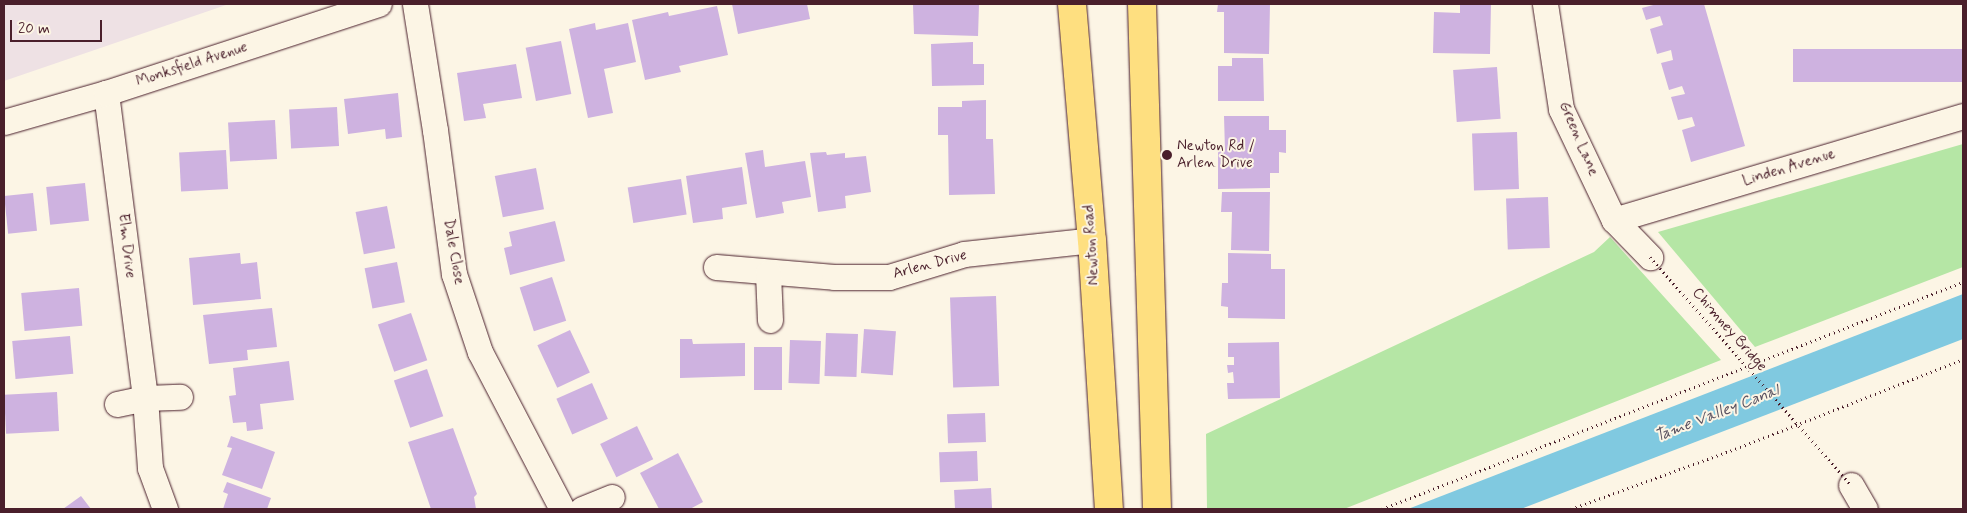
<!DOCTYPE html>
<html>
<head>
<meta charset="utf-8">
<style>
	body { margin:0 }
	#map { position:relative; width:1967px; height:513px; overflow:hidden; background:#fcf5e5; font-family:Mynerve,sans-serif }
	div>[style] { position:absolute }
	.built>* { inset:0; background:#eee1e4 }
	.green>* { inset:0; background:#b5e6a5 }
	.water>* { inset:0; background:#80c9e0 }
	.building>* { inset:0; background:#ceb2e0; transform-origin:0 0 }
	.path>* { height:3px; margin-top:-1.5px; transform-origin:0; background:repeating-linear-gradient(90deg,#4a1f2b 0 1px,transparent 0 5px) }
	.roads { filter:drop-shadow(0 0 1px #4a1f2b) drop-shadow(0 0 1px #4a1f2b) }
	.minor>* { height:25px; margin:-12.5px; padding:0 12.5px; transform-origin:12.5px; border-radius:12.5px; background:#fcf5e5 }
	.trunk>* { height:28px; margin:-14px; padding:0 14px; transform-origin:14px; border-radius:14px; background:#fedf80 }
	.path-bridge>* { height:3px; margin-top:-1.5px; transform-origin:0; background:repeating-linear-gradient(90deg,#4a1f2b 0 1px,transparent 0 5px) }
	.dots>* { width:14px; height:14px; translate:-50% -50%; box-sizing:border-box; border:2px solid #fcf5e5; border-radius:50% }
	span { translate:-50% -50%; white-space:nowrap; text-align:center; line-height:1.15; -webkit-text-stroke:4px #fcf5e5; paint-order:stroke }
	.street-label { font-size:15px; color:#4a1f2b }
	.poi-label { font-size:15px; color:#4a1f2b }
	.left { translate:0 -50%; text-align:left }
	.water-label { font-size:16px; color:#5a5261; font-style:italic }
	.frame { position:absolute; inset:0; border:5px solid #4a1f2b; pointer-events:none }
	.scale { position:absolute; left:10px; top:20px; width:92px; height:22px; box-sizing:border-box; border:2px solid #4a1f2b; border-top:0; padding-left:6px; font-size:15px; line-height:18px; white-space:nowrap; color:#4a1f2b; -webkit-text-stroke:4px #fcf5e5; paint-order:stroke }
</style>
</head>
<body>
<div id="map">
	<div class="built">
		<div style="clip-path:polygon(4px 4px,229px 4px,4px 81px)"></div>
	</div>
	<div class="green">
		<div style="clip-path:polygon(1963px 144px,1963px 267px,1755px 347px,1658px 232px)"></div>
		<div style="clip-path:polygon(1610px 237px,1721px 360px,1344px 509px,1207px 509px,1206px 434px,1594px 252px)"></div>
	</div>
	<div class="water">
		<div style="clip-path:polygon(1963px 294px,1963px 339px,1521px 509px,1408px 509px)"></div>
	</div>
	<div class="building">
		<div style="clip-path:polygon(732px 4px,807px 4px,810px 19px,738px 34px)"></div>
		<div style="clip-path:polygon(928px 4px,979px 4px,978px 36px,914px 34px,913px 5px)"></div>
		<div style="clip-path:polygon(1218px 4px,1270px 4px,1269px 54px,1224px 53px,1224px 12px,1217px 12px)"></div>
		<div style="clip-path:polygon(1460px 4px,1491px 4px,1490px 54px,1433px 53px,1434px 12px,1460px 13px)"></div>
		<div style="clip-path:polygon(1657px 4px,1704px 4px,1745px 146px,1691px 162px,1682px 130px,1695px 126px,1692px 117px,1678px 120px,1671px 97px,1685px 94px,1682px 86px,1669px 90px,1661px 63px,1673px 60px,1671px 50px,1657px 54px,1650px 29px,1663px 25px,1660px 16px,1646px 20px,1642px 8px)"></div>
		<div style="clip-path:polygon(717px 6px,728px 55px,679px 66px,681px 72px,645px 80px,632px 20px,668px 12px,669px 16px)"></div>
		<div style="clip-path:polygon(595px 23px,596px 30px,628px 23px,636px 62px,604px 69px,613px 113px,588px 118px,569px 29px)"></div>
		<div style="left:561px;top:41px;width:54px;height:36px;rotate:79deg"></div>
		<div style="clip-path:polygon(973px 42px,973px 64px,984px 64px,984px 85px,932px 86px,931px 44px)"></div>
		<div style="left:1963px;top:49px;width:33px;height:170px;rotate:90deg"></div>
		<div style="clip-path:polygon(1232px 58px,1263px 58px,1264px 101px,1218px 101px,1218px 66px,1232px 66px)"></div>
		<div style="clip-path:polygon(516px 64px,522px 98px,483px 104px,486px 118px,464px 121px,457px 73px)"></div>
		<div style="left:1497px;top:67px;width:52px;height:44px;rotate:86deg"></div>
		<div style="clip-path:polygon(398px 93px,402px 137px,386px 139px,385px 129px,348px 134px,344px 99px)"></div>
		<div style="clip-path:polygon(986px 100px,986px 139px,993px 139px,995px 194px,949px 195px,948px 135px,938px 135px,938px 107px,962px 107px,962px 101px)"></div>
		<div style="left:337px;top:107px;width:39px;height:48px;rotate:87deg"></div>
		<div style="clip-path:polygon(1224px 116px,1269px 116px,1269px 130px,1286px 130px,1286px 153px,1279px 152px,1279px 173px,1270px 173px,1270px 188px,1218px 189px,1218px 151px,1225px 151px)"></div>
		<div style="left:275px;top:120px;width:39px;height:47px;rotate:87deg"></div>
		<div style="left:1517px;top:132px;width:57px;height:45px;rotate:88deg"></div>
		<div style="left:226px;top:150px;width:39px;height:47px;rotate:87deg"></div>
		<div style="clip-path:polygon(763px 150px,765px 167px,805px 161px,811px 197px,782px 202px,784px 213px,756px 218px,745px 153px)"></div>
		<div style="clip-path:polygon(826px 152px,827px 155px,845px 153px,845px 158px,866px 156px,871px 192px,845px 196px,846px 208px,818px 212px,810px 153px)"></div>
		<div style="clip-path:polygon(742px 167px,747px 204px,722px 208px,723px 219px,693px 223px,686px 176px)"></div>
		<div style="left:536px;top:168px;width:42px;height:42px;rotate:79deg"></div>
		<div style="left:681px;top:179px;width:36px;height:54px;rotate:81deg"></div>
		<div style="left:85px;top:183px;width:38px;height:39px;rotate:84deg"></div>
		<div style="clip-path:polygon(1222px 192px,1270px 192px,1269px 251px,1231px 250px,1232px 212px,1221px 212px)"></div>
		<div style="left:33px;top:193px;width:38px;height:29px;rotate:84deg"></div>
		<div style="left:1548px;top:197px;width:51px;height:42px;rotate:88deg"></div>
		<div style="left:387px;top:206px;width:43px;height:32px;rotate:79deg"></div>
		<div style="clip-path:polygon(555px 221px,565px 261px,510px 275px,504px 248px,512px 246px,509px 232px)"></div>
		<div style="clip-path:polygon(240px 253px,241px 264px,257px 262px,261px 299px,193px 305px,189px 258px)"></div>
		<div style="clip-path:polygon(1228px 253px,1271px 254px,1271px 269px,1285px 269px,1285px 319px,1228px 318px,1228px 307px,1221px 306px,1222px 283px,1228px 283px)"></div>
		<div style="left:397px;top:262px;width:41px;height:33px;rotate:79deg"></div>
		<div style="left:552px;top:277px;width:46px;height:34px;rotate:72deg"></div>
		<div style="left:79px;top:288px;width:38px;height:58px;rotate:85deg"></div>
		<div style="left:996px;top:296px;width:90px;height:46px;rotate:88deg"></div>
		<div style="clip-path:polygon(272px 308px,277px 347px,247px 350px,248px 360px,209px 364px,203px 315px)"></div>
		<div style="left:411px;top:313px;width:50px;height:35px;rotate:71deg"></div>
		<div style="left:864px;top:329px;width:32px;height:44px;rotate:4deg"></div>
		<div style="left:570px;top:330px;width:47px;height:36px;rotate:65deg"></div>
		<div style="left:826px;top:333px;width:32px;height:43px;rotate:2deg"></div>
		<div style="left:70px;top:336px;width:38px;height:58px;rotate:85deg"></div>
		<div style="clip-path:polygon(680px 339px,692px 339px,693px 344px,745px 343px,745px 376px,680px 378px)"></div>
		<div style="left:790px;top:340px;width:31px;height:43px;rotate:2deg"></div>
		<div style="clip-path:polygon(1279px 342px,1280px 398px,1228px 399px,1227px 383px,1234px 383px,1233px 372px,1228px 373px,1227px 365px,1234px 365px,1234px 357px,1228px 357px,1228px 343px)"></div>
		<div style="left:754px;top:347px;width:28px;height:43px"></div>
		<div style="clip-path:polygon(289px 361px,294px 400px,260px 404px,263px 429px,247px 431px,246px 422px,233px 423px,229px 396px,236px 395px,233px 368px)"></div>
		<div style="left:427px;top:369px;width:50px;height:35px;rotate:71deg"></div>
		<div style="left:592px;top:383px;width:39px;height:39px;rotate:66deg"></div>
		<div style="left:57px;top:392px;width:39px;height:53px;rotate:87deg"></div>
		<div style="left:985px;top:413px;width:29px;height:38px;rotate:88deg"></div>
		<div style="left:637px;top:426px;width:37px;height:41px;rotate:64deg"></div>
		<div style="clip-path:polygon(453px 428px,477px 494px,474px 497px,476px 509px,431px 509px,408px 442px)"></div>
		<div style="clip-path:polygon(231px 436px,275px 452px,262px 489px,222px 475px,232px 448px,227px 447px)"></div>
		<div style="left:977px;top:451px;width:30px;height:38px;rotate:88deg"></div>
		<div style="clip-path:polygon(678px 453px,703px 502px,690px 509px,659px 509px,640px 473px)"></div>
		<div style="clip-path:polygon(227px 482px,271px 498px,267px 509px,223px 509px,228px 494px,223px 492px)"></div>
		<div style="left:991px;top:488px;width:21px;height:37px;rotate:87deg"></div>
		<div style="clip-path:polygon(81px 496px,91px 509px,63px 509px)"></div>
	</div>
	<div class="path">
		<div style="left:1382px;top:509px;width:624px;rotate:-21.34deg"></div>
		<div style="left:1571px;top:509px;width:180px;rotate:-20.1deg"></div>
		<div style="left:1740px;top:447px;width:240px;rotate:-21.5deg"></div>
	</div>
	<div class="roads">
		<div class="minor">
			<div style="left:415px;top:4px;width:128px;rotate:81deg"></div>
			<div style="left:435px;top:130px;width:145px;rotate:82.5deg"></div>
			<div style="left:454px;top:274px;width:82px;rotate:71.6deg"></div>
			<div style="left:480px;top:352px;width:177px;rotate:62.4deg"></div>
			<div style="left:1545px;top:4px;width:106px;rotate:81.3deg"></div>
			<div style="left:1561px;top:109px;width:123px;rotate:64.5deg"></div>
			<div style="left:1614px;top:220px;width:52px;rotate:45.8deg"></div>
			<div style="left:106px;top:93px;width:307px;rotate:82.7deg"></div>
			<div style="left:145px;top:398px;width:70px;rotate:85.9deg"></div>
			<div style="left:150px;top:468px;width:44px;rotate:69.9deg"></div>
			<div style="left:4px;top:122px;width:106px;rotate:-15.9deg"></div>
			<div style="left:106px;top:93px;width:287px;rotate:-18.1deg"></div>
			<div style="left:1614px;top:220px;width:364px;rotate:-16.6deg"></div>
			<div style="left:716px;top:267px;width:118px;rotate:4.8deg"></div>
			<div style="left:834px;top:277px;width:55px"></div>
			<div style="left:889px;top:277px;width:78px;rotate:-17deg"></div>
			<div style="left:964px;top:254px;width:129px;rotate:-6.2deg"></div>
			<div style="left:768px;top:273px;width:47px;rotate:87.6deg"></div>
			<div style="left:117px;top:404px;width:29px;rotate:-12deg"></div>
			<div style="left:145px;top:398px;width:35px;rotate:-2deg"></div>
			<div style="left:1851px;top:485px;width:28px;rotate:60deg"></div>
			<div style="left:582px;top:509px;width:32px;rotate:-22deg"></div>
		</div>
		<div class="trunk">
			<div style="left:1072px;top:4px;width:237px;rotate:85.2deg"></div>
			<div style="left:1092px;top:240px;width:270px;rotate:86.4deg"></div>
			<div style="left:1142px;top:4px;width:505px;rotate:88.3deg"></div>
		</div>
	</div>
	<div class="path-bridge">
		<div style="left:1650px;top:257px;width:304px;rotate:48.6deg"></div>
	</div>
	<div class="dots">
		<div style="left:1167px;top:155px;background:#4a1f2b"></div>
	</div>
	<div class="street-label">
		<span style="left:192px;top:65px;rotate:-18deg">Monksfield Avenue</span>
		<span style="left:1578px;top:139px;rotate:67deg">Green Lane</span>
		<span style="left:1789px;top:168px;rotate:-17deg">Linden Avenue</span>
		<span style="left:1092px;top:245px;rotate:-94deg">Newton Road</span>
		<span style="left:126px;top:246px;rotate:83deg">Elm Drive</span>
		<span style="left:453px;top:252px;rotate:80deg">Dale Close</span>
		<span style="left:930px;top:265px;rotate:-15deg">Arlen Drive</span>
		<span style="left:1729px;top:330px;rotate:49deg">Chimney Bridge</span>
	</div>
	<div class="poi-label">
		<span class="left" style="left:1177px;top:155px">Newton Rd /<br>Arlen Drive</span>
	</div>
	<div class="water-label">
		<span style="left:1717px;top:414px;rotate:-21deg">Tame Valley Canal</span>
	</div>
	<div class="frame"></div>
	<div class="scale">20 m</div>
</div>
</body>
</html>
